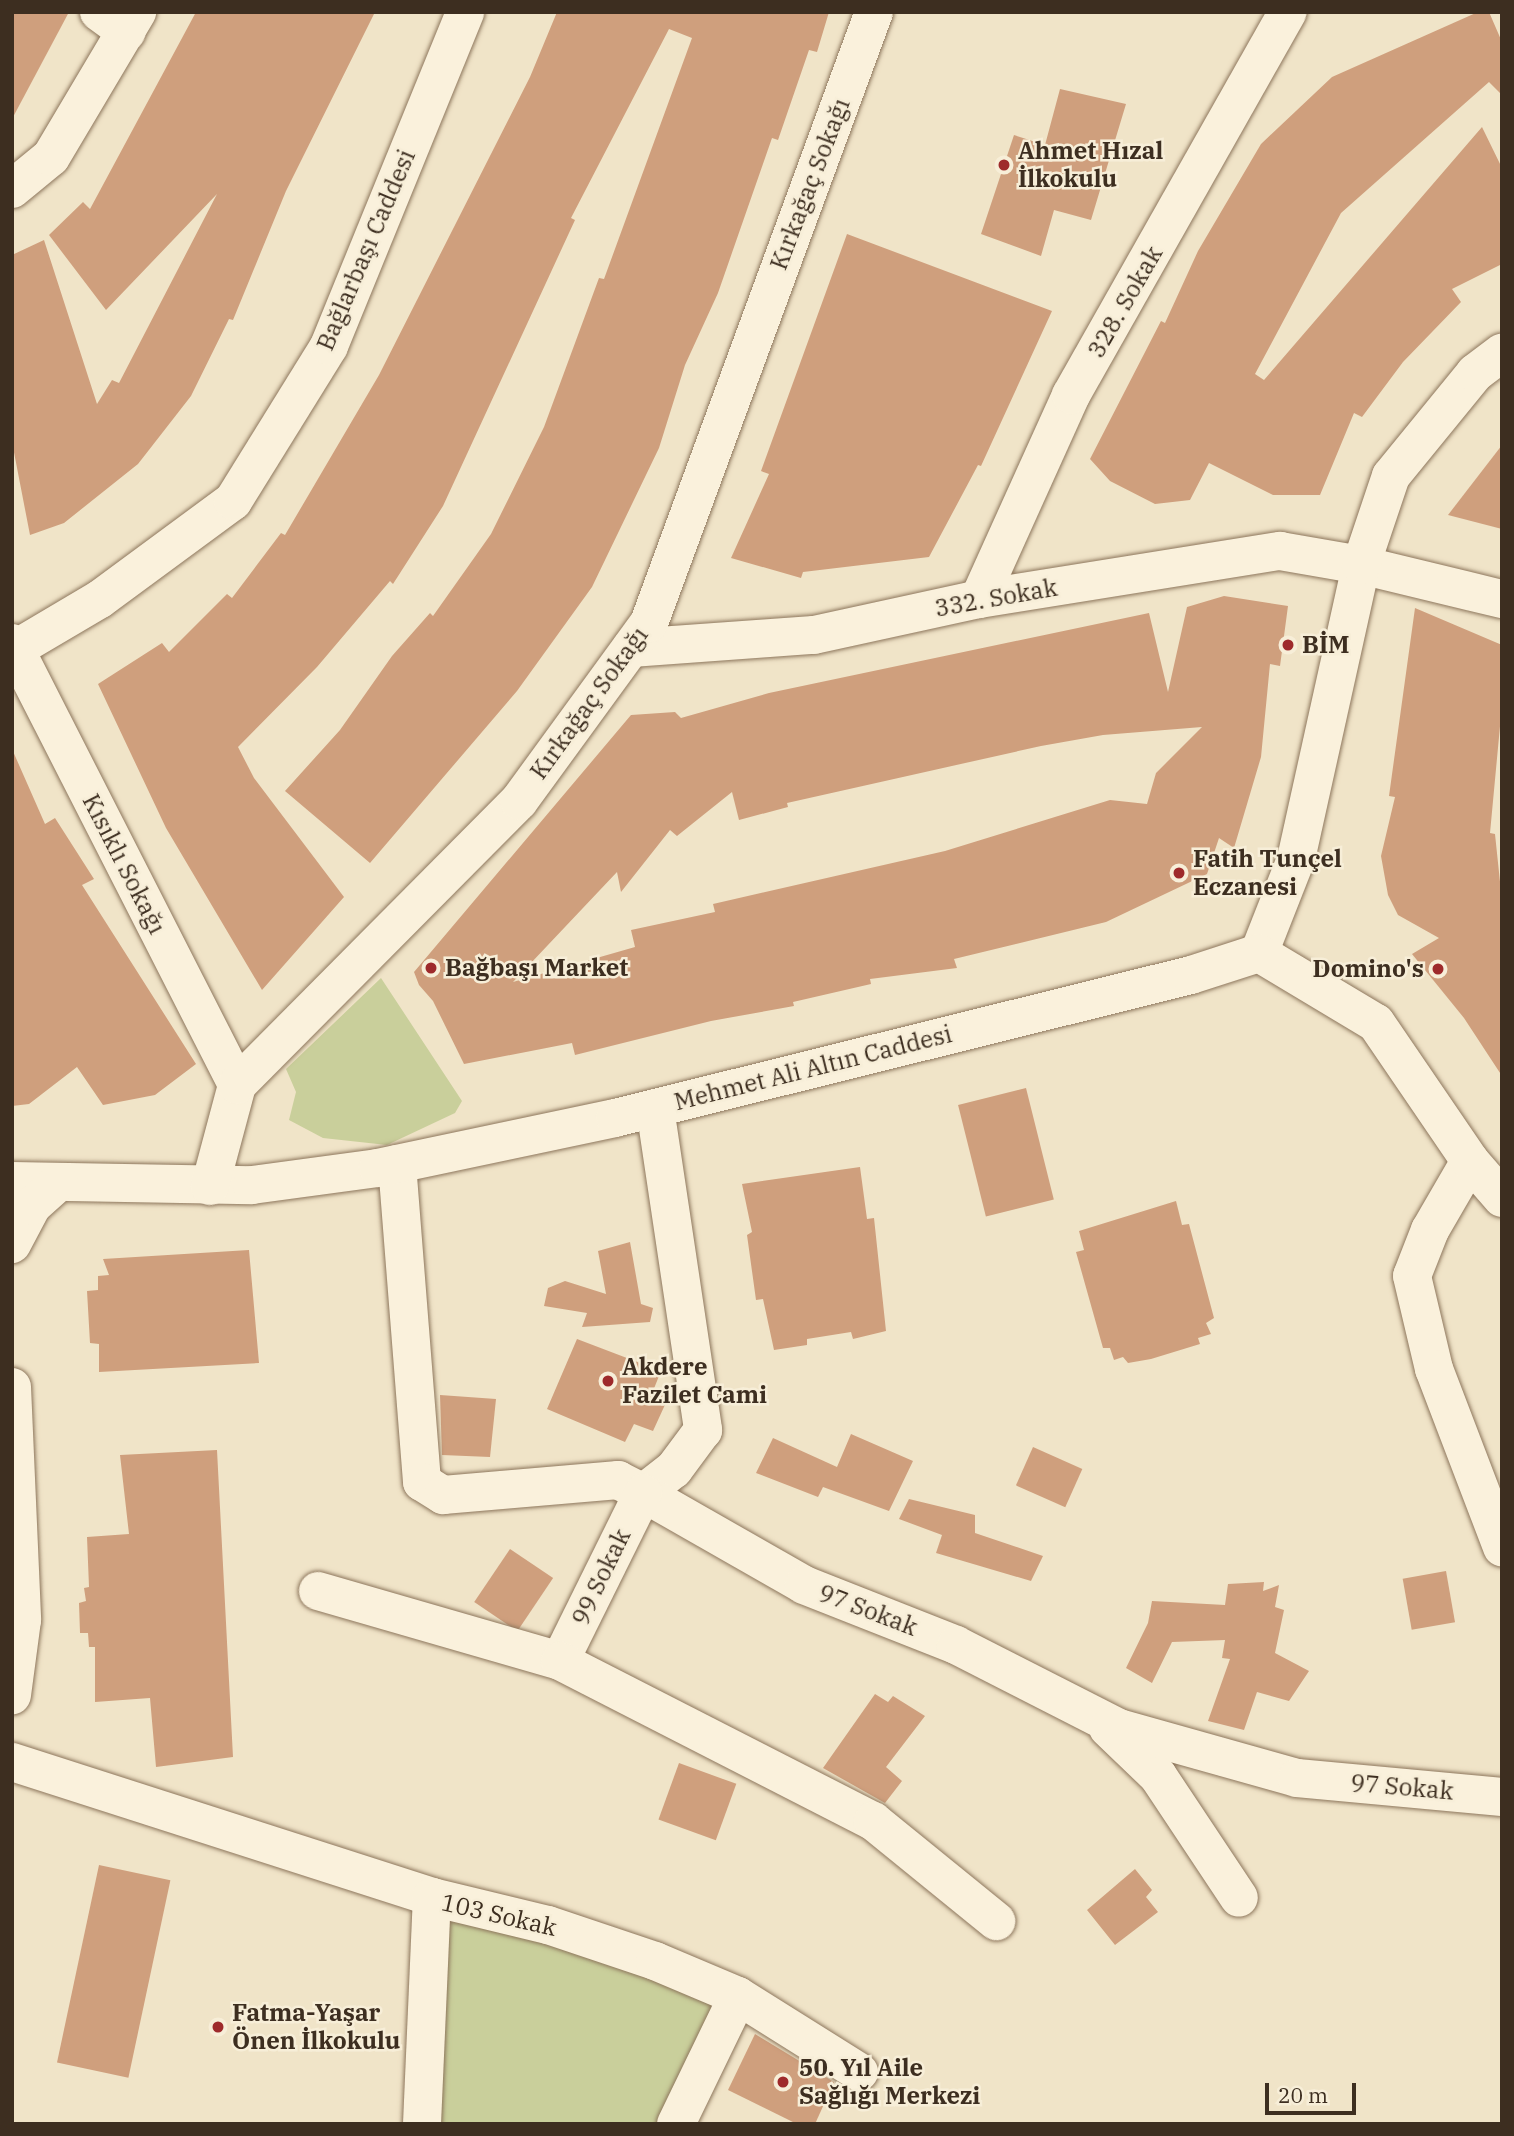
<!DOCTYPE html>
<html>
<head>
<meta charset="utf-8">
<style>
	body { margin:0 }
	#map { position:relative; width:1514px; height:2136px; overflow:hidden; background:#f0e4c8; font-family:"IBM Plex Serif",serif }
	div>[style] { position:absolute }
	.green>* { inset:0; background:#c9cf9b }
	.building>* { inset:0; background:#cf9f7d; transform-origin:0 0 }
	.roads { filter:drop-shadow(0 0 2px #8d765c) drop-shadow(0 0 2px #8d765c) }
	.minor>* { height:38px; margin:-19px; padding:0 19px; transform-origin:19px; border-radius:19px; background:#faf1dc }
	.dots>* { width:19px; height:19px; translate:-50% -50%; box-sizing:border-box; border:4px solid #f7eed8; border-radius:50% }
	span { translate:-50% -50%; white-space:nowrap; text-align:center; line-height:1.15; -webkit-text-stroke:5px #f7eed8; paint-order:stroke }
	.poi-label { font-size:24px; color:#3d2e20; font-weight:700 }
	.left { translate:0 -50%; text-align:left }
	.right { translate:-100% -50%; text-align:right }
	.street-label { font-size:24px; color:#3d2e20 }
	.frame { position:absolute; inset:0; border:14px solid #3d2e20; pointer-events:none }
	.scale { position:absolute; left:1265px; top:2083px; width:91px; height:32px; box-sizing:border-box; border:4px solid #3d2e20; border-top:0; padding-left:9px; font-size:21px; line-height:24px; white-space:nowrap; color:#3d2e20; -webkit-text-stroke:5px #f7eed8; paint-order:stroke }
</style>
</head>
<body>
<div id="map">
	<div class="green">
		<div style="clip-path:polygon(381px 978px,462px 1101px,455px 1113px,387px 1145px,323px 1138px,289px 1120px,296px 1092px,286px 1069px)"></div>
		<div style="clip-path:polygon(411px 1903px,738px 1996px,676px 2124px,416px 2124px,430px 1930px)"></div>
	</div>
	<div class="building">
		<div style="clip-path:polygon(12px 12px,69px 12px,12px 119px)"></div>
		<div style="clip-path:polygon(196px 12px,375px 12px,286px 191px,233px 320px,229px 319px,191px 396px,138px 464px,64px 523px,30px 535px,12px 442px,12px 255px,44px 240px,97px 404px,112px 380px,119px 383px,217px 194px,106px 310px,49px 235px,83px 202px,90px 209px)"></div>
		<div style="clip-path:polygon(557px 12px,829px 12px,817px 52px,809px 50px,778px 140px,772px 138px,718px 293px,685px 365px,659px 448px,592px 587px,517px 691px,370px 863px,285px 791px,340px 730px,392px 656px,430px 613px,433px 616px,491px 534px,544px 427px,599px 278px,604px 279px,692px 38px,669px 29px,571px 218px,575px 220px,443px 506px,393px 584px,390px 581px,317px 667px,238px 747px,254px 778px,344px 897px,262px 990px,166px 828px,98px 684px,162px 643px,169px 652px,227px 594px,232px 598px,281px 533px,285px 535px,379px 375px,530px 77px)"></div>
		<div style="clip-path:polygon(1478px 12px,1489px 12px,1502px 42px,1502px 95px,1489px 82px,1341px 213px,1255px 374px,1264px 380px,1482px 127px,1502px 168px,1502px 264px,1452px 289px,1461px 302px,1403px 362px,1362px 417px,1354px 413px,1320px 495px,1273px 495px,1209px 463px,1190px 500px,1155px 504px,1110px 481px,1090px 459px,1161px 321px,1165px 323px,1198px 251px,1261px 144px,1332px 77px)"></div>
		<div style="clip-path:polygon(1060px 89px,1126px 104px,1091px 220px,1054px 210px,1041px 256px,981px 234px,1014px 135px,1045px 145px)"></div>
		<div style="clip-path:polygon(847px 234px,1052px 311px,981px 466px,978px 465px,929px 557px,803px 572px,801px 578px,731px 558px,769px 474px,761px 471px)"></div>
		<div style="clip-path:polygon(1502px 445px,1502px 529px,1448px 515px)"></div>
		<div style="clip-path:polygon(evenodd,1224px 596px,1288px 606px,1280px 666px,1270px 664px,1261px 757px,1234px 848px,1219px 838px,1207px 874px,1106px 922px,954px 959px,957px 968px,870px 979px,871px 984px,793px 1002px,794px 1006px,711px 1021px,575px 1055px,572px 1043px,464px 1064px,433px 1001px,419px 985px,414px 972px,631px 715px,675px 712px,681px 718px,769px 693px,1149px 613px,1168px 692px,1187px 607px,1224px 596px,1202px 727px,1156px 773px,1147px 804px,1110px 800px,945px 851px,713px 904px,715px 912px,631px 930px,635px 947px,513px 982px,617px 872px,621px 892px,670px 830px,677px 836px,732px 792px,739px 820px,788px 807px,787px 803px,1041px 746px,1103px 735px,1202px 727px)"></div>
		<div style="clip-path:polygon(1415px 608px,1502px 645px,1502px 705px,1490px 833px,1495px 834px,1502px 901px,1502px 1076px,1464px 1018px,1412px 954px,1439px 938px,1398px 915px,1388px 895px,1381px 856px,1395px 797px,1389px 796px)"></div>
		<div style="clip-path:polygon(12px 749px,45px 824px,55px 818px,94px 879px,82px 885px,196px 1064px,155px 1095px,103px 1105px,77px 1067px,29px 1104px,12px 1106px)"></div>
		<div style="left:1026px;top:1088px;width:115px;height:70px;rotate:76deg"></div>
		<div style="clip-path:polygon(860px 1167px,867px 1219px,874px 1218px,886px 1331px,853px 1339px,851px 1332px,807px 1339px,807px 1345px,774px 1350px,763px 1299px,756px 1300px,747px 1235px,752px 1232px,742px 1184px)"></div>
		<div style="clip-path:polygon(1176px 1201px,1182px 1225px,1189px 1224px,1214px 1318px,1206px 1323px,1211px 1334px,1198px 1338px,1200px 1344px,1151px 1359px,1128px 1363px,1123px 1357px,1114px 1360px,1110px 1348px,1103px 1348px,1076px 1252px,1084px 1250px,1079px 1231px)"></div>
		<div style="clip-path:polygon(630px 1242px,641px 1304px,653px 1308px,650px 1322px,582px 1327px,587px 1313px,544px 1306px,548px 1288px,565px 1281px,606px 1294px,598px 1251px)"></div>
		<div style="clip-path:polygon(249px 1250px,259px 1363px,99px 1372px,99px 1344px,90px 1343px,87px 1291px,98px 1290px,98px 1276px,109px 1275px,103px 1259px)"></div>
		<div style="clip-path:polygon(577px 1339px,661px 1371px,653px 1391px,669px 1396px,653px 1431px,634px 1424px,625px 1442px,547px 1409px)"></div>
		<div style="clip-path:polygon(440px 1395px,496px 1399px,490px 1457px,442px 1455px)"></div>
		<div style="clip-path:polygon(851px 1434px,913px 1461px,889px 1511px,823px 1487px,818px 1497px,756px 1473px,773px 1438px,837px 1467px)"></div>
		<div style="left:1033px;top:1447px;width:54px;height:42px;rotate:24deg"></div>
		<div style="clip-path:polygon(217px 1450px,233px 1757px,156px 1767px,150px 1698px,95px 1702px,95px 1647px,89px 1647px,88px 1633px,80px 1633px,79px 1603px,86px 1601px,84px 1588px,89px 1587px,87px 1537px,129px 1534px,120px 1455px)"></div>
		<div style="clip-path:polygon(909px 1499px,975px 1515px,975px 1533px,1043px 1556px,1031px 1581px,936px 1553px,942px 1535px,899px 1519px)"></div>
		<div style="left:510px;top:1549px;width:52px;height:64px;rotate:34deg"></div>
		<div style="left:1446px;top:1571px;width:52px;height:44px;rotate:80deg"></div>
		<div style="clip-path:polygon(1264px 1582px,1263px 1591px,1279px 1585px,1275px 1607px,1284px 1610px,1275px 1653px,1309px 1671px,1289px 1701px,1257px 1692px,1244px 1730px,1208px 1721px,1230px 1659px,1222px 1658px,1225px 1640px,1172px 1642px,1152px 1683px,1126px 1668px,1148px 1623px,1152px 1601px,1225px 1605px,1228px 1584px)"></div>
		<div style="clip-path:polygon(875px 1694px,888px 1702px,893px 1696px,925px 1716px,886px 1767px,902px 1781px,885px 1803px,823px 1768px)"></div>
		<div style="left:679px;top:1763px;width:61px;height:60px;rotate:20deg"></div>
		<div style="left:99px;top:1865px;width:73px;height:202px;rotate:12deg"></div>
		<div style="clip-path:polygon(1135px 1869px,1152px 1890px,1146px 1897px,1158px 1912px,1115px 1945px,1087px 1910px)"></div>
		<div style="clip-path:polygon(755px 2034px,834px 2082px,815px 2124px,797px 2124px,728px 2090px)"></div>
	</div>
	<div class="roads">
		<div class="minor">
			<div style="left:99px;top:12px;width:34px;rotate:36deg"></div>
			<div style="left:12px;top:189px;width:50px;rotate:-39.4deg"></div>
			<div style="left:51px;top:157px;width:169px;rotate:-59.3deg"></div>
			<div style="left:979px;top:599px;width:224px;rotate:-65.7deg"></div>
			<div style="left:1071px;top:395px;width:440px;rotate:-60.5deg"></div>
			<div style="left:12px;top:643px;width:496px;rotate:63deg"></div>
			<div style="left:631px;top:648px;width:183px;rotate:-4.1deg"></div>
			<div style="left:814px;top:635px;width:169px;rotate:-12.3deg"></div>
			<div style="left:979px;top:599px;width:305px;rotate:-9.1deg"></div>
			<div style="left:1280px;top:551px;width:82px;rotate:9.8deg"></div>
			<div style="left:1361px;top:565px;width:145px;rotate:13.6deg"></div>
			<div style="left:12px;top:651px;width:102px;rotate:-30.6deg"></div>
			<div style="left:100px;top:599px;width:165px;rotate:-36.4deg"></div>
			<div style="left:233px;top:501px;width:182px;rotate:-58.2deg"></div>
			<div style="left:329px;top:346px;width:361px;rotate:-67.8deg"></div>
			<div style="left:1259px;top:953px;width:101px;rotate:-68.5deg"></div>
			<div style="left:1296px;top:859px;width:301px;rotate:-77.5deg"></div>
			<div style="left:1361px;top:565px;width:94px;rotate:-71.4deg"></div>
			<div style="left:1391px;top:476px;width:133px;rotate:-50.8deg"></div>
			<div style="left:1475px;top:373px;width:34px;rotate:-37deg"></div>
			<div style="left:655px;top:1108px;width:326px;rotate:81.5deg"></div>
			<div style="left:703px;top:1430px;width:49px;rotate:126.6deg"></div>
			<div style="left:674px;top:1469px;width:39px;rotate:142deg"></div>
			<div style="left:643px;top:1493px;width:185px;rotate:29.7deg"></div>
			<div style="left:804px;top:1585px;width:163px;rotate:21.5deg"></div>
			<div style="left:956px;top:1645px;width:183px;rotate:27deg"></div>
			<div style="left:1119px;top:1728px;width:185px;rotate:15.7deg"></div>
			<div style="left:1297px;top:1778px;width:206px;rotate:5.3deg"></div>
			<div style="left:1470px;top:1161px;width:80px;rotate:120.1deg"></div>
			<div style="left:1430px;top:1230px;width:49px;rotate:111.4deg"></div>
			<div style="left:1412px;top:1276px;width:96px;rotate:76.7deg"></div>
			<div style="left:1434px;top:1369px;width:191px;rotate:69.1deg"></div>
			<div style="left:397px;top:1164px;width:319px;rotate:85.5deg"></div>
			<div style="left:422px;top:1482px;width:25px;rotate:32deg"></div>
			<div style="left:443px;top:1495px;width:176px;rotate:-4.9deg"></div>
			<div style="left:618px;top:1480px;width:28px;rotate:27deg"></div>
			<div style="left:643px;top:1493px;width:187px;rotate:116.3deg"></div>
			<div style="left:12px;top:1181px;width:240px;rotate:1deg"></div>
			<div style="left:252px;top:1185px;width:127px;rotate:-7.7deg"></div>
			<div style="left:378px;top:1168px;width:242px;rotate:-11.9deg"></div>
			<div style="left:615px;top:1118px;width:593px;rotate:-13.94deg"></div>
			<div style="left:1191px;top:975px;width:71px;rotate:-17.9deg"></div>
			<div style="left:1259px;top:953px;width:136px;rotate:30.9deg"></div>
			<div style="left:1376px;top:1023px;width:167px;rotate:55.7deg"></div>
			<div style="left:1470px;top:1161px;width:49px;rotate:49.1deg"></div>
			<div style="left:210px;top:1186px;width:105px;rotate:-75deg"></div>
			<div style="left:237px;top:1085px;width:400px;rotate:-45.2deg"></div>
			<div style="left:519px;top:801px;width:220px;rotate:-53.9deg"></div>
			<div style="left:649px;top:623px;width:651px;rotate:-69.78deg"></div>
			<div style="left:12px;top:1244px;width:43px;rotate:-62.2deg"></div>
			<div style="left:32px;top:1206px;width:36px;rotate:-42deg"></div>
			<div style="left:12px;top:1387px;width:233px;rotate:87.5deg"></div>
			<div style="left:22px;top:1620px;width:76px;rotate:97.6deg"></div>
			<div style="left:318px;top:1591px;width:252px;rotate:16.1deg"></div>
			<div style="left:560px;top:1661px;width:352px;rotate:27.1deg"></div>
			<div style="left:873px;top:1821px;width:159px;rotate:39.1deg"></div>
			<div style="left:1108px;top:1728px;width:69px;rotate:43.8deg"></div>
			<div style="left:1158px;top:1776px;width:146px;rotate:56.4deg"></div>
			<div style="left:12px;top:1762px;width:441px;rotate:17.8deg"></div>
			<div style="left:422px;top:2124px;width:227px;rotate:-87.5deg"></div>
			<div style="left:432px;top:1897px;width:119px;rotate:13.6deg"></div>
			<div style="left:548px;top:1925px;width:113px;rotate:18.6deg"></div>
			<div style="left:655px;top:1961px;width:90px;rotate:22.9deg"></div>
			<div style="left:738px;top:1996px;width:143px;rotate:32.1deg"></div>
			<div style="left:676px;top:2124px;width:142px;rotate:-64.2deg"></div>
		</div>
	</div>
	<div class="dots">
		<div style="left:1004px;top:165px;background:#9e2a2b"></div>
		<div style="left:1288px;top:645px;background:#9e2a2b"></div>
		<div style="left:1179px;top:873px;background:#9e2a2b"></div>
		<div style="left:431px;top:968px;background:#9e2a2b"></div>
		<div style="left:1438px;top:969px;background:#9e2a2b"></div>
		<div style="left:608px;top:1381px;background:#9e2a2b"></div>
		<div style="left:218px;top:2027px;background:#9e2a2b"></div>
		<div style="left:783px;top:2082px;background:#9e2a2b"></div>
	</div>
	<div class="poi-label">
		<span class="left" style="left:1018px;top:165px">Ahmet Hızal<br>İlkokulu</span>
		<span class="left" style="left:1302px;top:645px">BİM</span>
		<span class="left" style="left:1193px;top:873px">Fatih Tunçel<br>Eczanesi</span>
		<span class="left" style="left:445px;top:968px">Bağbaşı Market</span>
		<span class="right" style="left:1424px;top:969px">Domino's</span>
		<span class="left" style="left:622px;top:1381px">Akdere<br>Fazilet Cami</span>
		<span class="left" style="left:232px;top:2027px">Fatma-Yaşar<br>Önen İlkokulu</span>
		<span class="left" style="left:799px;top:2082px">50. Yıl Aile<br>Sağlığı Merkezi</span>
	</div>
	<div class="street-label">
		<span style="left:810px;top:184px;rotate:-69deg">Kırkağaç Sokağı</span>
		<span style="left:366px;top:250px;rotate:-67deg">Bağlarbaşı Caddesi</span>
		<span style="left:1125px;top:302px;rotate:-60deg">328. Sokak</span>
		<span style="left:996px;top:598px;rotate:-10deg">332. Sokak</span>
		<span style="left:589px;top:703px;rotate:-54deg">Kırkağaç Sokağı</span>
		<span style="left:124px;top:864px;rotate:63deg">Kısıklı Sokağı</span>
		<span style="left:813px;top:1068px;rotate:-14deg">Mehmet Ali Altın Caddesi</span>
		<span style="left:601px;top:1577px;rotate:-64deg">99 Sokak</span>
		<span style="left:868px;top:1610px;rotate:21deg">97 Sokak</span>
		<span style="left:1402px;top:1787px;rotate:5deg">97 Sokak</span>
		<span style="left:499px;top:1915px;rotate:13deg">103 Sokak</span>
	</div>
	<div class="frame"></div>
	<div class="scale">20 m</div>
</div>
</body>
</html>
